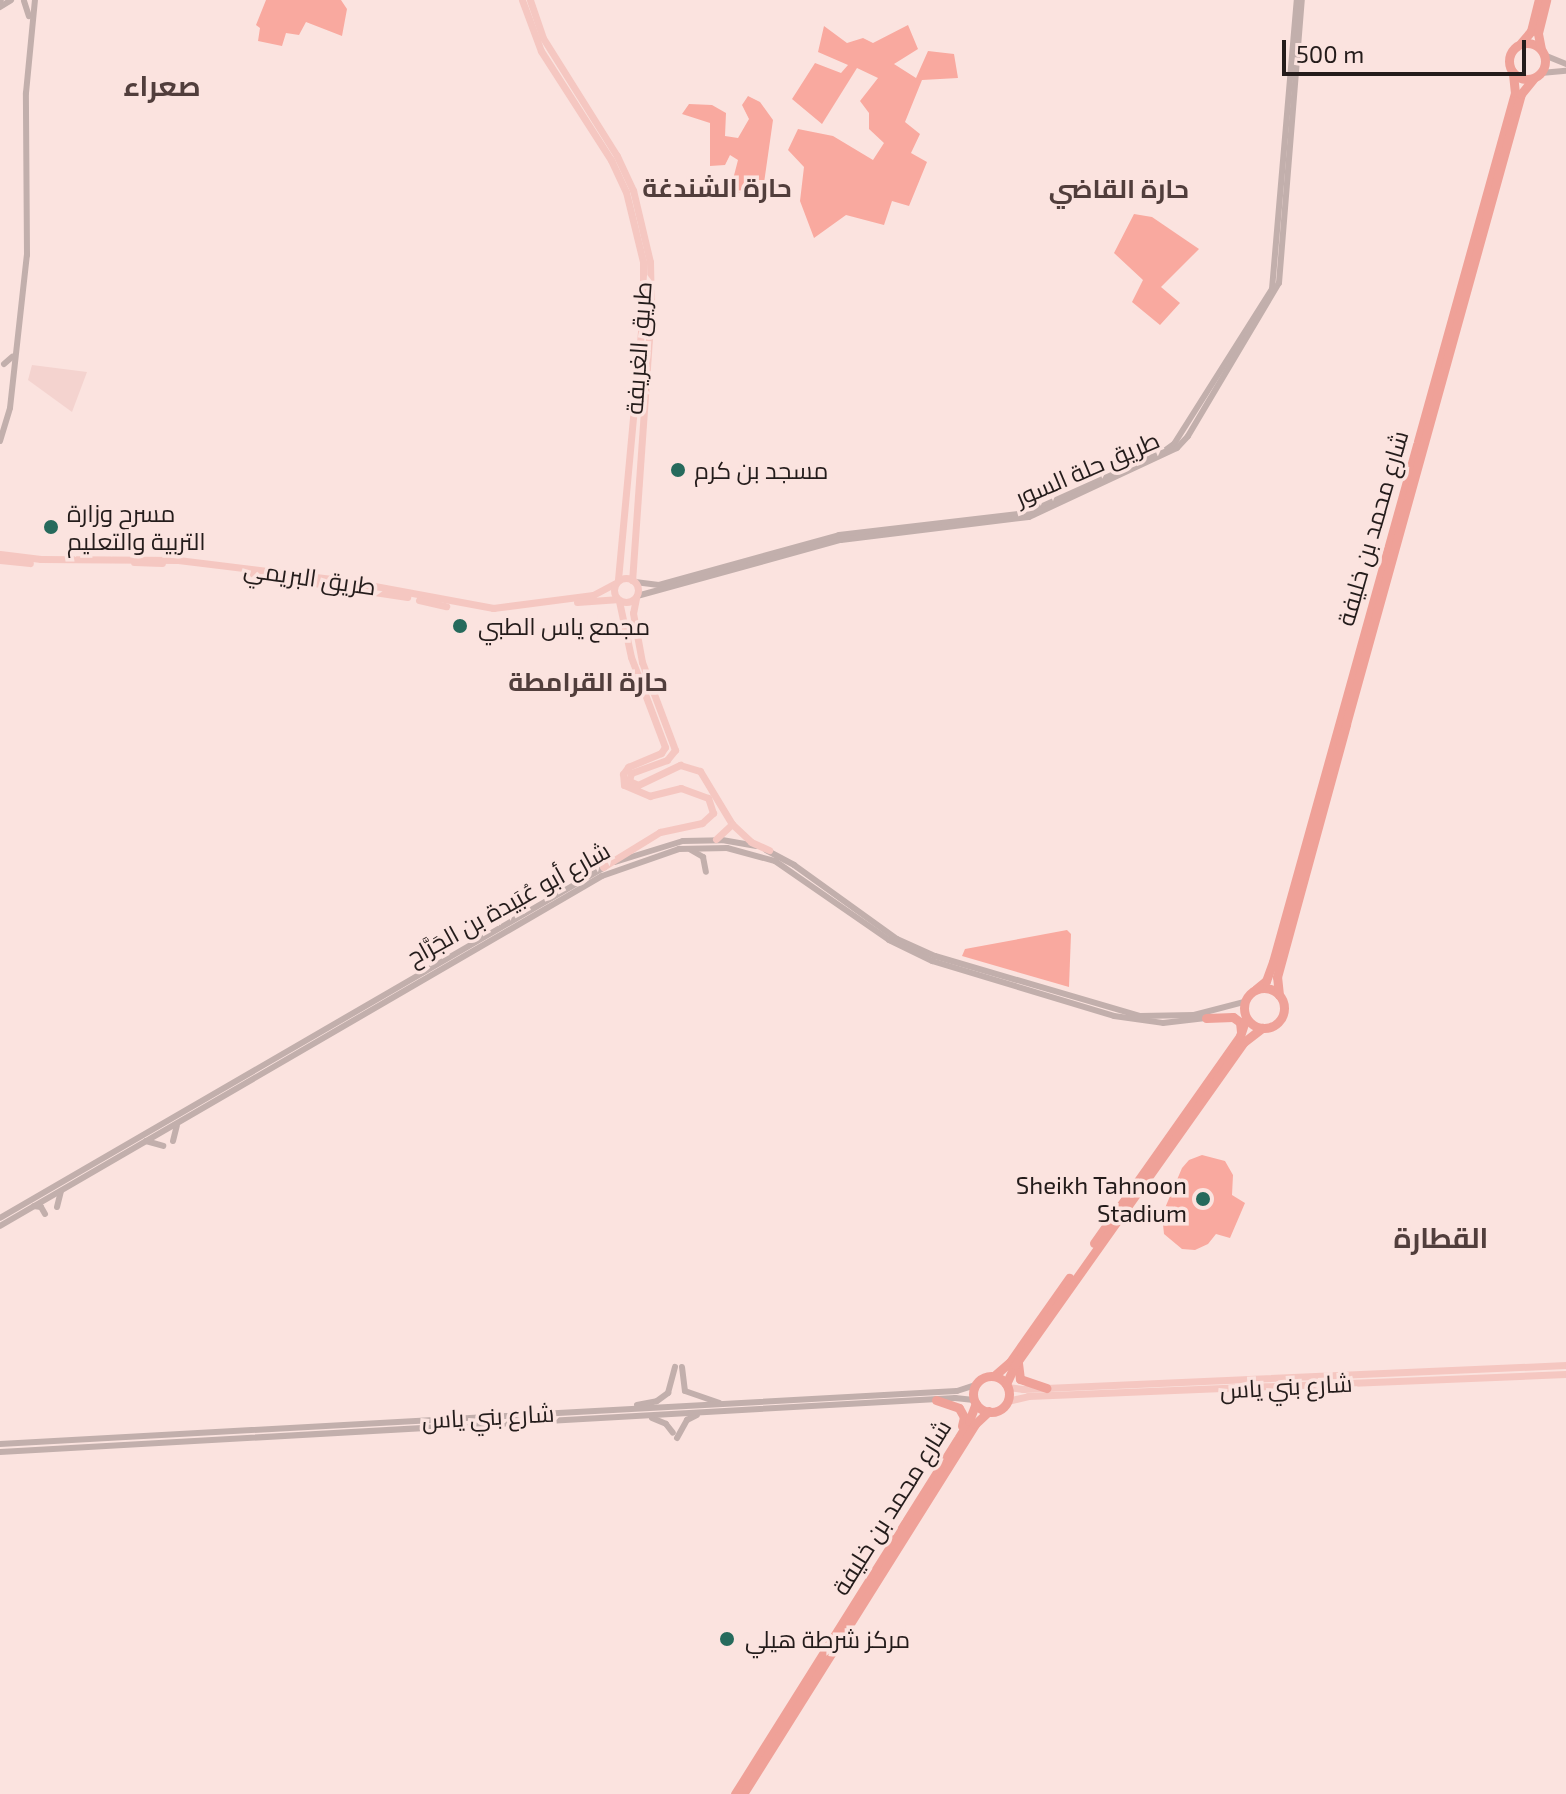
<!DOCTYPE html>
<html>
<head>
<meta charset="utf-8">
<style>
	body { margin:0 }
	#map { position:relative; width:1566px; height:1794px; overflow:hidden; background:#fbe3df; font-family:"Exo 2",Cairo,sans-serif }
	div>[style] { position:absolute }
	.built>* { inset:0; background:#f4d3cf }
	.green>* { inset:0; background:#f9a99f }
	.secondary>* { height:6px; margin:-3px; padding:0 3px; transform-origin:3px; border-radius:3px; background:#c2afac }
	.primary>* { height:7px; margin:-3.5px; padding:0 3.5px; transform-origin:3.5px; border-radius:3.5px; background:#f5c7c1 }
	.primary>.ring { margin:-3.5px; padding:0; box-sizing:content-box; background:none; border:7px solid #f5c7c1; border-radius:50% }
	.highway>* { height:9px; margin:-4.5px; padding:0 4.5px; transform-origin:4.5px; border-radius:4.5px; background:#efa198 }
	.highway>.ring { margin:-4.5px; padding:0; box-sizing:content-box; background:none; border:9px solid #efa198; border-radius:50% }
	.dots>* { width:22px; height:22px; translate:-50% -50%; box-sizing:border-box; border:4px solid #fbe3df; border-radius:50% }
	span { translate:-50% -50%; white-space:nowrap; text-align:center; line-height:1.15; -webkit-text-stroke:7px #fbe3df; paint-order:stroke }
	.street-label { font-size:24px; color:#241c1b }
	.poi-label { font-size:24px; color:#241c1b }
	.left { translate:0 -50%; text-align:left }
	.right { translate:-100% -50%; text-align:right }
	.neighbourhood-label { font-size:26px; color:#513e3c; font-weight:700 }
	.quarter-label { font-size:28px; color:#513e3c; font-weight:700 }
	.scale { position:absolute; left:1282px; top:40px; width:244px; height:36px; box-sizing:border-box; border:4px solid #241c1b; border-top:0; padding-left:10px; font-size:24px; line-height:28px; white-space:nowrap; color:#241c1b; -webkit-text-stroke:6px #fbe3df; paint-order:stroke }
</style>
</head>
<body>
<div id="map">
	<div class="built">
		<div style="clip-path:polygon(32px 365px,87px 372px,72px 412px,28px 380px)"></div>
	</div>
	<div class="green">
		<div style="clip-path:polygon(266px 0,341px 0,347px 9px,342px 36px,306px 22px,299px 35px,286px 33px,282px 46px,258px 41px,260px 28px,256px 25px)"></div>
		<div style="clip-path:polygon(908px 25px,918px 49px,894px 64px,916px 78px,928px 51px,954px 54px,958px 78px,922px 80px,905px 122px,920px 134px,911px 153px,927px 162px,909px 206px,892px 201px,884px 225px,846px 215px,814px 238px,800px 201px,804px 167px,788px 150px,798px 129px,833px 136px,873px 160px,884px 143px,869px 129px,869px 113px,860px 101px,878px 78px,857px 68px,822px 124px,792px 99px,815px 63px,841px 73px,848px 65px,818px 52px,824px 26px,847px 43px,863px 38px,873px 43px)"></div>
		<div style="clip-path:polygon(748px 96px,760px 102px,773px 120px,762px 197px,730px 191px,738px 160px,730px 155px,725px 165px,710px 166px,710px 123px,682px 114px,689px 104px,712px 105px,726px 113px,725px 136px,738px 138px,749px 119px,742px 105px)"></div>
		<div style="clip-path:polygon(1134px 214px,1152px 217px,1199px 249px,1161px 287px,1180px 303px,1160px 325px,1132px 302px,1143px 280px,1114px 253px)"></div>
		<div style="clip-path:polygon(1067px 930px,1071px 934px,1069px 987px,962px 956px,965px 949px)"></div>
		<div style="clip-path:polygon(1202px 1155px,1225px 1161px,1233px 1175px,1232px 1195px,1245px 1203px,1230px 1238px,1216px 1234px,1208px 1244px,1195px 1250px,1182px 1249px,1164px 1234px,1162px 1215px,1182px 1168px,1189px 1160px)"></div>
	</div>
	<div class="secondary">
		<div style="left:0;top:1px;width:1px;rotate:-45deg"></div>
		<div style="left:24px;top:1px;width:16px;rotate:72deg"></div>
		<div style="left:0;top:7px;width:13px;rotate:-32deg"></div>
		<div style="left:1544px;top:55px;width:24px;rotate:22deg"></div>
		<div style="left:1541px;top:73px;width:25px;rotate:-5deg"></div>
		<div style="left:4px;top:364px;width:11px;rotate:-41deg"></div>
		<div style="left:0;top:441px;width:34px;rotate:-73deg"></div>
		<div style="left:10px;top:408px;width:154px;rotate:-83.7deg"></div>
		<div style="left:27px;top:255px;width:162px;rotate:-90.4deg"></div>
		<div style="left:26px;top:93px;width:93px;rotate:-84.5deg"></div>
		<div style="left:635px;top:582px;width:24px;rotate:7deg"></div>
		<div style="left:659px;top:585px;width:187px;rotate:-15.5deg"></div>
		<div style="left:839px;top:535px;width:189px;rotate:-6.7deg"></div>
		<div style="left:1027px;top:513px;width:149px;rotate:-24.2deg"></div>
		<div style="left:1163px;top:452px;width:14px;rotate:-36deg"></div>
		<div style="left:1174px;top:444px;width:183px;rotate:-57.7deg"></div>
		<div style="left:1272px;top:289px;width:290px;rotate:-85.1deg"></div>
		<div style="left:637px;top:596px;width:212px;rotate:-15.4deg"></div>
		<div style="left:841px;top:540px;width:189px;rotate:-7deg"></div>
		<div style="left:1029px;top:517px;width:163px;rotate:-25deg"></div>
		<div style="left:1177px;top:448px;width:16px;rotate:-47deg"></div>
		<div style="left:1188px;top:436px;width:178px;rotate:-59.3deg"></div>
		<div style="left:1279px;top:283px;width:284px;rotate:-85.4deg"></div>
		<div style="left:691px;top:850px;width:14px;rotate:30deg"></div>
		<div style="left:703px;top:857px;width:15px;rotate:79deg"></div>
		<div style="left:766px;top:850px;width:32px;rotate:28deg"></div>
		<div style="left:794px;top:865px;width:127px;rotate:35.7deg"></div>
		<div style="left:897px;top:939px;width:42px;rotate:24.1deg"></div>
		<div style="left:935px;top:956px;width:214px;rotate:16.3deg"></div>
		<div style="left:1140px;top:1016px;width:54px;rotate:-1.1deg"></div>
		<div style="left:1194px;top:1015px;width:52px;rotate:-14.6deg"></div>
		<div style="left:615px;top:862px;width:71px;rotate:-17.2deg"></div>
		<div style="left:683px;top:841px;width:39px;rotate:-1deg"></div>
		<div style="left:722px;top:840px;width:35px;rotate:10deg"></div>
		<div style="left:146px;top:1141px;width:18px;rotate:16deg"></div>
		<div style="left:173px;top:1141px;width:16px;rotate:-76deg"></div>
		<div style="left:34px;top:1206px;width:7px;rotate:8deg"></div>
		<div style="left:41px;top:1207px;width:8px;rotate:60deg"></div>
		<div style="left:57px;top:1207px;width:16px;rotate:-76deg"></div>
		<div style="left:0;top:1218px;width:699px;rotate:-30.12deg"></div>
		<div style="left:0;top:1226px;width:696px;rotate:-30.17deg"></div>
		<div style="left:602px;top:876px;width:82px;rotate:-19.3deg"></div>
		<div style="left:679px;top:849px;width:48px;rotate:-1.2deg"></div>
		<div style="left:727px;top:848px;width:50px;rotate:15.2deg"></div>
		<div style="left:775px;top:861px;width:139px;rotate:34.7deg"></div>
		<div style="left:889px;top:940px;width:48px;rotate:26deg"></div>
		<div style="left:932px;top:961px;width:190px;rotate:16.8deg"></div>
		<div style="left:1114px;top:1016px;width:49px;rotate:8.1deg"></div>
		<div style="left:1163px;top:1023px;width:43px;rotate:-6.6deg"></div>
		<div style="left:682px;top:1367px;width:24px;rotate:83deg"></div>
		<div style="left:685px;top:1391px;width:36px;rotate:19deg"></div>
		<div style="left:637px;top:1405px;width:20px;rotate:-11deg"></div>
		<div style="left:657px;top:1401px;width:14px;rotate:-36deg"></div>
		<div style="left:668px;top:1393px;width:27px;rotate:-75deg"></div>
		<div style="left:652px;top:1418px;width:15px;rotate:23deg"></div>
		<div style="left:666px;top:1424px;width:11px;rotate:52deg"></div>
		<div style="left:677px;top:1438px;width:21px;rotate:-61deg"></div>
		<div style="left:687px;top:1420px;width:11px;rotate:-27deg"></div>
		<div style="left:0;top:1444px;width:958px;rotate:-3.17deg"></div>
		<div style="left:957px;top:1391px;width:19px;rotate:-18deg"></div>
		<div style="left:0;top:1452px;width:957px;rotate:-3.24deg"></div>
		<div style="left:955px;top:1398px;width:19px;rotate:6deg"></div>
	</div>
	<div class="primary">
		<div style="left:522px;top:0;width:54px;rotate:69.6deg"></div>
		<div style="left:541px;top:51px;width:130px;rotate:57.3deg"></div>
		<div style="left:611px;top:160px;width:35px;rotate:65deg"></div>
		<div style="left:626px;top:192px;width:72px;rotate:76.3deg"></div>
		<div style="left:643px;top:262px;width:48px;rotate:90deg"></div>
		<div style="left:643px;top:310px;width:271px;rotate:95.3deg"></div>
		<div style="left:530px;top:0;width:40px;rotate:71.1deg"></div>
		<div style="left:543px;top:38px;width:139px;rotate:57.9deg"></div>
		<div style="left:617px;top:156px;width:38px;rotate:65deg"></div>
		<div style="left:633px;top:190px;width:74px;rotate:76.7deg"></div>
		<div style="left:650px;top:262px;width:48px;rotate:88.8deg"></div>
		<div style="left:651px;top:310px;width:271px;rotate:94deg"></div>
		<div style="left:0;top:554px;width:41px;rotate:7deg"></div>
		<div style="left:41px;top:559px;width:137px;rotate:0.4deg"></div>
		<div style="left:178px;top:560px;width:165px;rotate:7deg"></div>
		<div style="left:342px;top:580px;width:154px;rotate:10.5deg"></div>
		<div style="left:493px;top:608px;width:101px;rotate:-7.4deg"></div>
		<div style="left:593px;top:595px;width:24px;rotate:-28deg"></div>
		<div style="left:0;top:560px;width:30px;rotate:6deg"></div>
		<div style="left:134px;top:562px;width:28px;rotate:2deg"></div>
		<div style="left:253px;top:574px;width:156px;rotate:8.5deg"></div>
		<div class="ring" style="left:614px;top:578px;width:17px;height:17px"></div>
		<div style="left:636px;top:598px;width:15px;rotate:101deg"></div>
		<div style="left:633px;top:613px;width:50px;rotate:79.6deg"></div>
		<div style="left:642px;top:662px;width:94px;rotate:69.4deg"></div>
		<div style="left:675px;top:750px;width:13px;rotate:129deg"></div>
		<div style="left:667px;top:760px;width:38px;rotate:160deg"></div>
		<div style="left:631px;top:773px;width:8px;rotate:104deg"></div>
		<div style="left:629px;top:781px;width:10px;rotate:24deg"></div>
		<div style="left:638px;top:785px;width:47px;rotate:-25.5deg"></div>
		<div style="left:680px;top:765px;width:21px;rotate:17deg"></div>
		<div style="left:700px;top:771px;width:62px;rotate:58.9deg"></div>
		<div style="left:732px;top:824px;width:26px;rotate:43deg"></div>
		<div style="left:751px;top:842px;width:20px;rotate:24deg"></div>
		<div style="left:419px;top:600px;width:28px;rotate:13deg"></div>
		<div style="left:577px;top:602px;width:39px;rotate:-4deg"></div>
		<div style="left:716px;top:839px;width:22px;rotate:-43deg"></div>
		<div style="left:603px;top:867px;width:67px;rotate:-31.6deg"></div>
		<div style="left:660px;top:832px;width:43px;rotate:-12.1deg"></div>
		<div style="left:702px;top:823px;width:15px;rotate:-42deg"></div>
		<div style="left:713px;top:813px;width:16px;rotate:-108deg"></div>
		<div style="left:708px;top:798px;width:29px;rotate:-160deg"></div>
		<div style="left:681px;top:788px;width:32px;rotate:166deg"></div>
		<div style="left:650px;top:796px;width:28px;rotate:-157deg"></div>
		<div style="left:624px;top:785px;width:11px;rotate:-95deg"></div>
		<div style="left:623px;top:774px;width:9px;rotate:-54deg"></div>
		<div style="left:628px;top:767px;width:36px;rotate:-23deg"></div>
		<div style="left:661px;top:753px;width:7px;rotate:-56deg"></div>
		<div style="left:665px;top:747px;width:96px;rotate:-110.7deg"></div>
		<div style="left:631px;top:657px;width:57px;rotate:-102.1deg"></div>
		<div style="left:1007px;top:1387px;width:16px;rotate:7deg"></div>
		<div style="left:1023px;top:1389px;width:544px;rotate:-2.53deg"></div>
		<div style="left:1007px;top:1401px;width:22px;rotate:-13deg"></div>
		<div style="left:1028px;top:1396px;width:538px;rotate:-2.34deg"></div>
	</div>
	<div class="highway">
		<div class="ring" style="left:1509px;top:43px;width:27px;height:27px"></div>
		<div style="left:1521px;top:43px;width:16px;rotate:-50deg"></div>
		<div style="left:1531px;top:31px;width:32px;rotate:-76deg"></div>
		<div style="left:1541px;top:49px;width:16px;rotate:-101deg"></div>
		<div style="left:1538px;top:33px;width:34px;rotate:-76deg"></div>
		<div class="ring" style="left:1244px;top:988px;width:31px;height:31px"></div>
		<div style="left:1256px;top:989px;width:13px;rotate:-39deg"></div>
		<div style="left:1266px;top:981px;width:20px;rotate:-70deg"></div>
		<div style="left:1273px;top:962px;width:902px;rotate:-74.44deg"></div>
		<div style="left:1515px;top:93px;width:20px;rotate:-96deg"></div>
		<div style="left:1279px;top:995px;width:18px;rotate:-96deg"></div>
		<div style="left:1277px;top:977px;width:262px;rotate:-74.7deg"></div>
		<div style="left:1346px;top:724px;width:654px;rotate:-74.48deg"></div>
		<div style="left:1521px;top:94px;width:19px;rotate:-51deg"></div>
		<div style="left:1206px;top:1018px;width:27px;rotate:-2deg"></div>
		<div style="left:1233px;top:1017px;width:9px;rotate:36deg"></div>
		<div style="left:1240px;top:1022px;width:9px;rotate:84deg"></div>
		<div style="left:1094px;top:1243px;width:253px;rotate:-54.8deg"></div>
		<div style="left:1240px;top:1036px;width:19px;rotate:-72deg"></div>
		<div style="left:1018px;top:1363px;width:16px;rotate:83deg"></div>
		<div style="left:1020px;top:1379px;width:28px;rotate:19deg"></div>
		<div style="left:994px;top:1376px;width:21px;rotate:-41deg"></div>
		<div style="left:1010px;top:1362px;width:103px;rotate:-54.9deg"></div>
		<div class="ring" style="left:973px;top:1376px;width:27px;height:27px"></div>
		<div style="left:1006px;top:1384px;width:21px;rotate:-65deg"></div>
		<div style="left:1015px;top:1365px;width:396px;rotate:-54.7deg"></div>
		<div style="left:1244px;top:1042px;width:23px;rotate:-38deg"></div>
		<div style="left:936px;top:1400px;width:24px;rotate:19deg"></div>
		<div style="left:959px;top:1408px;width:10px;rotate:61deg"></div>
		<div style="left:964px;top:1417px;width:9px;rotate:103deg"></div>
		<div style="left:735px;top:1794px;width:440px;rotate:-57.9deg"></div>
		<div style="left:969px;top:1421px;width:19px;rotate:-69deg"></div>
		<div style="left:743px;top:1794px;width:437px;rotate:-57.9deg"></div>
		<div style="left:975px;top:1424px;width:19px;rotate:-43deg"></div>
	</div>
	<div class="dots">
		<div style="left:678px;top:470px;background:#266a5c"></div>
		<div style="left:51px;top:527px;background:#266a5c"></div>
		<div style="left:460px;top:626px;background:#266a5c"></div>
		<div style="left:1203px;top:1199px;background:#266a5c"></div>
		<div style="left:727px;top:1639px;background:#266a5c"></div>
	</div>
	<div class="street-label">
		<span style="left:638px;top:348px;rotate:-86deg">طريق الغريفة</span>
		<span style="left:1087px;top:468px;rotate:-23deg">طريق حلة السور</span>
		<span style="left:1372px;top:528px;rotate:-74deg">شارع محمد بن خليفة</span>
		<span style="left:310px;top:577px;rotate:8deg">طريق البريمي</span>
		<span style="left:508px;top:903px;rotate:-29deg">شارع أبو عُبَيدة بن الجَرَّاح</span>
		<span style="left:1286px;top:1386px;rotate:-3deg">شارع بني ياس</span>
		<span style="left:488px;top:1416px;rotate:-3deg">شارع بني ياس</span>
		<span style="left:891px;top:1507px;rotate:-58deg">شارع محمد بن خليفة</span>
	</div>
	<div class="poi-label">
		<span class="left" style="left:694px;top:470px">مسجد بن كرم</span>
		<span class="left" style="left:67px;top:527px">مسرح وزارة<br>التربية والتعليم</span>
		<span class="left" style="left:478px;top:626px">مجمع ياس الطبي</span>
		<span class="right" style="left:1187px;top:1199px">Sheikh Tahnoon<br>Stadium</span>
		<span class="left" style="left:745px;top:1639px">مركز شرطة هيلي</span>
	</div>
	<div class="neighbourhood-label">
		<span style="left:717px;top:187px">حارة الشندغة</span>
		<span style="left:1119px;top:188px">حارة القاضي</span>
		<span style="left:588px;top:681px">حارة القرامطة</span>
	</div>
	<div class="quarter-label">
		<span style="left:162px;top:85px">صعراء</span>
		<span style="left:1441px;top:1237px">القطارة</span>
	</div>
	<div class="scale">500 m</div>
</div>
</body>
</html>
